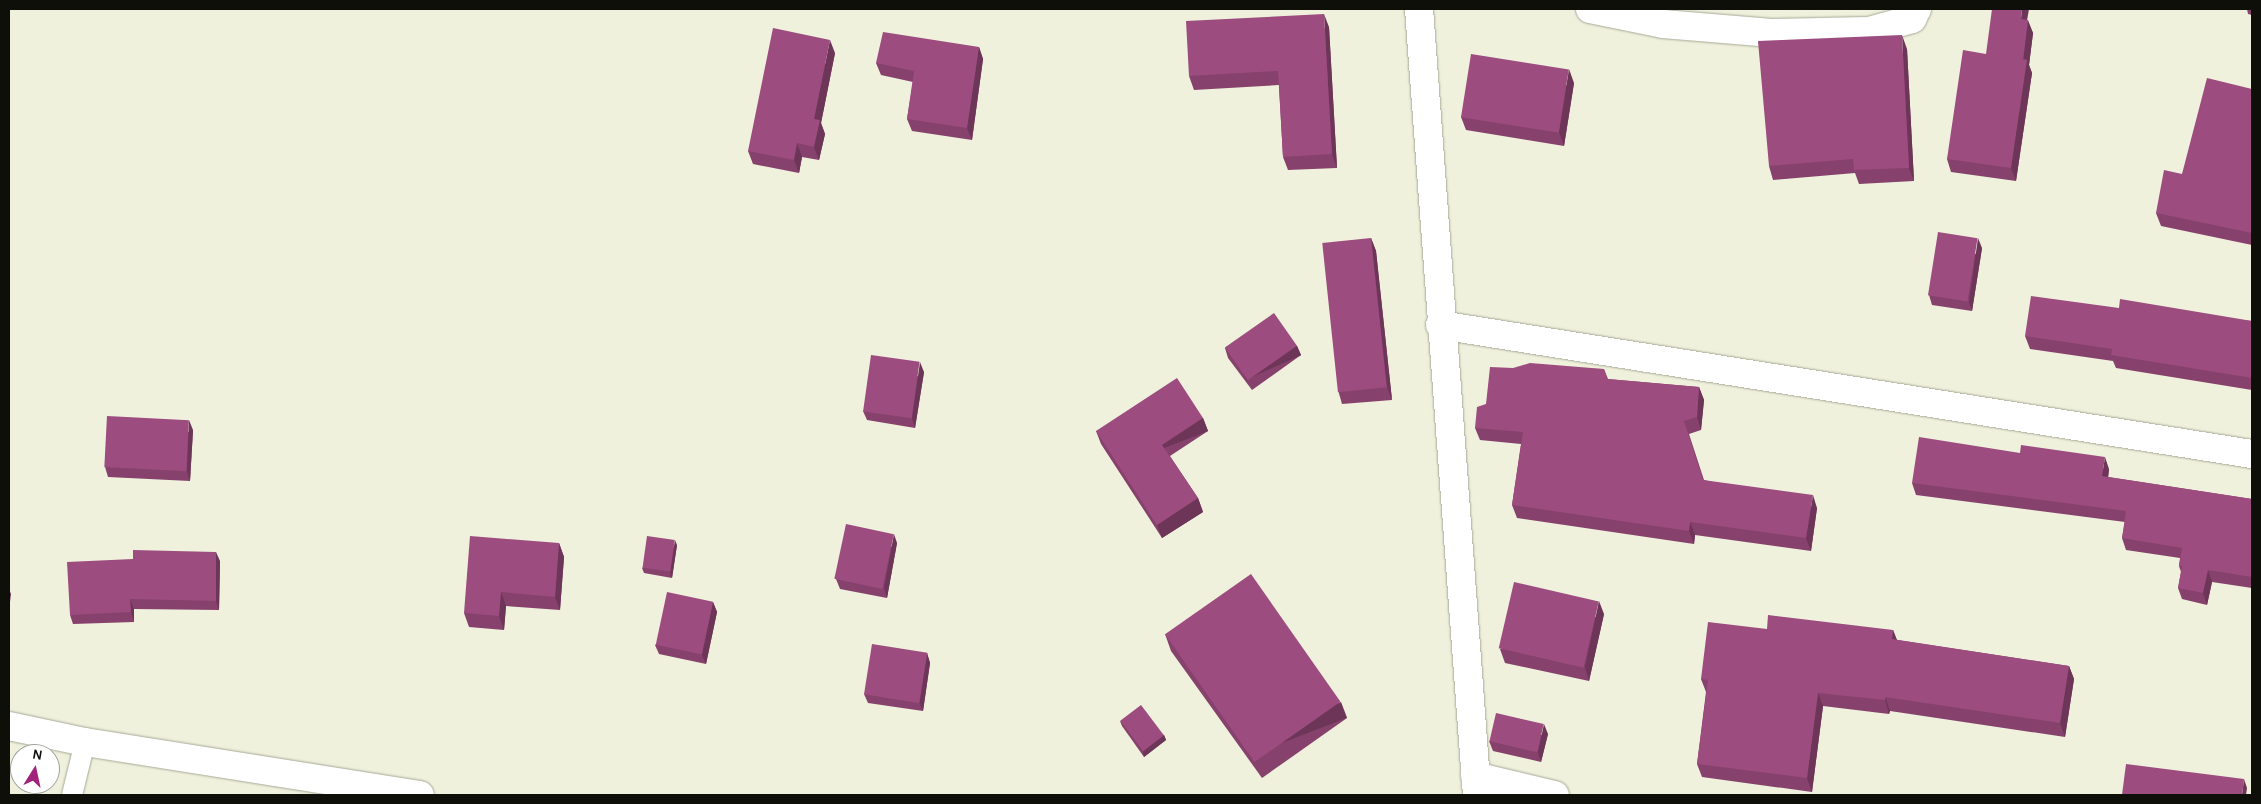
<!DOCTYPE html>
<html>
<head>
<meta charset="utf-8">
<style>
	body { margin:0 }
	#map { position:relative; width:2261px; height:804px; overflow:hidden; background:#eff1dd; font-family:Karla,sans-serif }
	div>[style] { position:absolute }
	.roads { filter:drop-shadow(0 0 1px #a7a996) drop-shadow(0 0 1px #a7a996) }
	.lane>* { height:20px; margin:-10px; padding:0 10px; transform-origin:10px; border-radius:10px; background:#fff }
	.street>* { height:28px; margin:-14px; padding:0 14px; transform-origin:14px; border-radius:14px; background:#fff }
	.wall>* { inset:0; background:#86416c }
	.shaded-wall>* { inset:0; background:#6d3558; transform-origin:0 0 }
	.building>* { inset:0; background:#9c4c7e; transform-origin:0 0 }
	span { translate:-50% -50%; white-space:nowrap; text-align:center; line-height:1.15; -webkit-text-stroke:5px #fff; paint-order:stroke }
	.frame { position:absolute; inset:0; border:10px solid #0e0f08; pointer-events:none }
	.north { position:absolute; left:10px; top:744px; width:50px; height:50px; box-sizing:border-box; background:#fff; border:1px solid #9f9f9c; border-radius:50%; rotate:10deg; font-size:14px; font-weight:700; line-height:20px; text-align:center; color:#0e0f08 }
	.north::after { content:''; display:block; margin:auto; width:18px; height:22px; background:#a0257a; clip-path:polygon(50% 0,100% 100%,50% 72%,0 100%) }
</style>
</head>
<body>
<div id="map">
	<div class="roads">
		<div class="lane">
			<div style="left:72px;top:795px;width:55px;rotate:-76.2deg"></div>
		</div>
		<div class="street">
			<div style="left:1419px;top:9px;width:788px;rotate:85.78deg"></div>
			<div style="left:1590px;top:9px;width:75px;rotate:11.6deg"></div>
			<div style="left:1663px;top:24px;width:109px;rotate:4.7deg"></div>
			<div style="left:1772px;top:33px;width:97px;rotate:-1.2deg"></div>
			<div style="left:1869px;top:31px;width:45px;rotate:-15.6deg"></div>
			<div style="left:1912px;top:19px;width:11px;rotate:-63deg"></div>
			<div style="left:1440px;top:325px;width:822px;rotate:9.03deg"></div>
			<div style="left:9px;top:726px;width:78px;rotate:11.9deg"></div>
			<div style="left:85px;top:742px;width:339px;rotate:9deg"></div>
			<div style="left:1475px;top:776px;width:82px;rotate:13.4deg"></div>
		</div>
	</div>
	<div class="wall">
		<div style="clip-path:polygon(2247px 9px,2252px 9px,2252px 15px,2248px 14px)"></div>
		<div style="clip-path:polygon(2027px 20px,2033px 33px,2029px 65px,2032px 73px,2016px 181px,1951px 172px,1947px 159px,1986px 54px)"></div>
		<div style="clip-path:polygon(1329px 27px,1337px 168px,1288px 170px,1283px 157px,1279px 85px,1194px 90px,1189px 76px)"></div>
		<div style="clip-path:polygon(979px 47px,983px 59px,972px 140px,912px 131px,907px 119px,913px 82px,881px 75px,876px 63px)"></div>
		<div style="clip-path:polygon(1907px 49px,1914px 181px,1859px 184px,1855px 173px,1773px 180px,1769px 166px)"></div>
		<div style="clip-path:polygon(835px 53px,821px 123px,825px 134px,819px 160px,802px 157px,799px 173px,753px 164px,748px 151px)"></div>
		<div style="clip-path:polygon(1574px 83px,1564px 146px,1466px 130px,1461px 117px)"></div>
		<div style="clip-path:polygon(2252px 89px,2252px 245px,2161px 226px,2156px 213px,2182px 174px)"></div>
		<div style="clip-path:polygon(1371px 238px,1376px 251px,1392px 400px,1342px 404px,1338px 390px)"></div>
		<div style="clip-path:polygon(1982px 248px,1972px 311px,1932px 305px,1929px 295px)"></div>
		<div style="clip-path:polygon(2119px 308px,2252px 321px,2252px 390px,2116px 368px,2113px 361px,2030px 349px,2025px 336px)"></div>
		<div style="clip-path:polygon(1297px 346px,1301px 355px,1252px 390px,1228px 358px,1225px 348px)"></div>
		<div style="clip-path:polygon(1513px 368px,1604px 369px,1608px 379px,1699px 387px,1704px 400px,1701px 430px,1689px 434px,1704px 480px,1817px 508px,1811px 551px,1695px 535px,1694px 544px,1517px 518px,1512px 505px,1521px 444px,1480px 440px,1475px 428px,1486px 404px)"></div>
		<div style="clip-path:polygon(924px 372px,915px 428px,867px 420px,863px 411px)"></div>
		<div style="clip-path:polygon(1203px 418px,1208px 431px,1170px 456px,1198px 498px,1203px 512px,1162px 538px,1101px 444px,1096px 431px)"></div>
		<div style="clip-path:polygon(193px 430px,190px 481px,108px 477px,105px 467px)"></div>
		<div style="clip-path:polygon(2109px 469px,2108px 477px,2252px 499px,2252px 588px,2212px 582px,2207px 605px,2182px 599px,2178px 588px,2181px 572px,2179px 566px,2180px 558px,2126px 550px,2122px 538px,2125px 522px,1916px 495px,1912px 483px)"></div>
		<div style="clip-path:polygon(559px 543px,564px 557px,560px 610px,506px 606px,504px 630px,469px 627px,464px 613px)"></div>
		<div style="clip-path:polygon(897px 543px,887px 598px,840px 589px,836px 579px)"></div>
		<div style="clip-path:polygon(677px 545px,672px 578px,644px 573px,642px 568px)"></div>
		<div style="clip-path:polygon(220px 561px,219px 610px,134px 609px,134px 622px,73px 624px,70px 615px)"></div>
		<div style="clip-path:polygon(713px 602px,717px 612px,706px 664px,659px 654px,655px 645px)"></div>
		<div style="clip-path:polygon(1604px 614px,1589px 681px,1505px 663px,1500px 649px)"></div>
		<div style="clip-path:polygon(1767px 629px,1893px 630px,1897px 640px,2069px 666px,2074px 679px,2065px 737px,1890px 711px,1889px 714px,1823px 706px,1812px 792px,1702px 777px,1697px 764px,1706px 692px,1701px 679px)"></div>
		<div style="clip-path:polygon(1165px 634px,1347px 718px,1262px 778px,1171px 651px)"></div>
		<div style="clip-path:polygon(927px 653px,930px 663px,923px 711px,868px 703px,864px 694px)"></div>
		<div style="clip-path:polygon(1120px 721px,1164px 735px,1166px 740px,1144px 757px,1122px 726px)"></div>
		<div style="clip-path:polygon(1548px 734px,1541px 762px,1493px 751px,1489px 741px)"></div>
	</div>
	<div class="shaded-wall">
		<div style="clip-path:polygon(2022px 9px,2029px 9px,2025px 32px,2021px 19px)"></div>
		<div style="clip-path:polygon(1324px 14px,1329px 27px,1337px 168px,1332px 154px)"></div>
		<div style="clip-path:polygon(2028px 20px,2033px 33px,2029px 65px,2032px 73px,2016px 181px,2011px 168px)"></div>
		<div style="clip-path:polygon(1902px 35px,1907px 49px,1914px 181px,1909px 168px)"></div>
		<div style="clip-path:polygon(830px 40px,835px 53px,821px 123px,825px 134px,819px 160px,814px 147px,814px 119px)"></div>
		<div style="clip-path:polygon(979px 47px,983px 59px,972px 140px,967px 128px)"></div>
		<div style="clip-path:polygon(1569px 69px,1574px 83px,1564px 146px,1559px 132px)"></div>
		<div style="clip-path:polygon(797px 143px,802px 157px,799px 173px,794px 160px)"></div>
		<div style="clip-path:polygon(1371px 238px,1376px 251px,1392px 400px,1387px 387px)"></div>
		<div style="clip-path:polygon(1978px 238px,1982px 248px,1972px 311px,1969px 302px)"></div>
		<div style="left:1297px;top:346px;width:10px;height:60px;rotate:66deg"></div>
		<div style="clip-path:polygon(920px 362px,924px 372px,915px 428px,912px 418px)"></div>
		<div style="clip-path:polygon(1699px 387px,1704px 400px,1701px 430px,1697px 417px)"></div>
		<div style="left:1203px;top:418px;width:14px;height:49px;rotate:69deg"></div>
		<div style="clip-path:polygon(189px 420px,193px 430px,190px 481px,187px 471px)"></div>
		<div style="clip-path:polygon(2105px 457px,2109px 469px,2107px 488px,2102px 476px)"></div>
		<div style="clip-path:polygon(1813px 495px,1817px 508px,1811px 551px,1806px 538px)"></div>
		<div style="clip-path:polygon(1198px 498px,1203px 512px,1162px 538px,1157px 525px)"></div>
		<div style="clip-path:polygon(1690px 522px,1695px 535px,1694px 544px,1689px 531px)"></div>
		<div style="clip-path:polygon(894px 534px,897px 543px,887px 598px,884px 588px)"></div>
		<div style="clip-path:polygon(675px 540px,677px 545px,672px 578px,670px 573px)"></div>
		<div style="clip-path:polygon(559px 543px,564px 557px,560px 610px,555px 597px)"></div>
		<div style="clip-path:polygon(216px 552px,220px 561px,219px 610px,216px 601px)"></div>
		<div style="clip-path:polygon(2208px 570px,2212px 582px,2207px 605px,2203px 593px)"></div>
		<div style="clip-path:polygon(9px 589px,11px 594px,9px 610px)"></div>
		<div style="clip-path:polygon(501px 592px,506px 606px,504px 630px,499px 616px)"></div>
		<div style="clip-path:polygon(130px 599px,134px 609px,134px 622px,131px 612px)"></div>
		<div style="clip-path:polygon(1599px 601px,1604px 614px,1589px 681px,1585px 667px)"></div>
		<div style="clip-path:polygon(713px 602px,717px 612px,706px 664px,702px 655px)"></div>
		<div style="clip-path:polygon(1893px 630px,1898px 643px,1892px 639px)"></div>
		<div style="clip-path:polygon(927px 653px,930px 663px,923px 711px,919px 702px)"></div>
		<div style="clip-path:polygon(2069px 666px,2074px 679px,2065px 737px,2060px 723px)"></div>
		<div style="clip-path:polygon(1818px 693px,1823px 706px,1812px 792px,1807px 778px)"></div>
		<div style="clip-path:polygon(1885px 697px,1890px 711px,1889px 714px,1885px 700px)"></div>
		<div style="left:1341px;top:702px;width:17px;height:103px;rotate:69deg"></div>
		<div style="clip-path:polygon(1544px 724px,1548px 734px,1541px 762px,1538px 752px)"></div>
		<div style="clip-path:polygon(1164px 735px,1166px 740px,1144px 757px,1143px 752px)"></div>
		<div style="clip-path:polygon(2244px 779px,2247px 788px,2246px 795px,2242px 795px)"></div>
	</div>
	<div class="building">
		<div style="clip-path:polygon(1992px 9px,2022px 9px,2021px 19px,2028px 20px,2023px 59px,2027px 60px,2011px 168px,1947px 159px,1963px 50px,1986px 54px)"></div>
		<div style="clip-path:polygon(1324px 14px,1332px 154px,1283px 157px,1278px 71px,1189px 76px,1186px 21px)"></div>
		<div style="clip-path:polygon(773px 28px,830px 40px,814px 119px,820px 120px,814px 147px,797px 143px,794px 160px,748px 151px)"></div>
		<div style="clip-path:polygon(883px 32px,979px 47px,967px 128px,907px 119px,914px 71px,876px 63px)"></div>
		<div style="clip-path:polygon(1902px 35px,1909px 168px,1854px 170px,1853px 159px,1769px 166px,1758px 41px)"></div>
		<div style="left:1471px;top:54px;width:99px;height:64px;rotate:9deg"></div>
		<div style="clip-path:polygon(2207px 78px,2252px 89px,2252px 233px,2156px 213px,2164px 170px,2182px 174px)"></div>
		<div style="left:1938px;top:232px;width:40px;height:64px;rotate:9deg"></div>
		<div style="left:1371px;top:238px;width:150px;height:49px;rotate:84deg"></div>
		<div style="clip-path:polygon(2031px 296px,2119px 308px,2120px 299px,2252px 321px,2252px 378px,2111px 355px,2112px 349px,2025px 336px)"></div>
		<div style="left:1274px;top:313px;width:40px;height:60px;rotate:55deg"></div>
		<div style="left:871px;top:355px;width:49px;height:57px;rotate:8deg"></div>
		<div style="clip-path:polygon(1530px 363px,1604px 369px,1607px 379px,1699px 387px,1697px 417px,1684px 421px,1703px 480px,1813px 495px,1806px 538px,1690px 522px,1689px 531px,1512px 505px,1523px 432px,1475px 428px,1477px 407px,1486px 404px,1490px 367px,1513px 368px)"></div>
		<div style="clip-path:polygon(1177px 378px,1203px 418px,1162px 445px,1198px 498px,1157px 525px,1096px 431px)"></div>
		<div style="left:107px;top:416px;width:82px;height:51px;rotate:3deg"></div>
		<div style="clip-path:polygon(1919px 437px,2020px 453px,2021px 445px,2105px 457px,2102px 476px,2252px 499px,2252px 577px,2208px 570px,2203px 593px,2178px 588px,2182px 566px,2179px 566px,2182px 548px,2122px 538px,2126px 511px,1912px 483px)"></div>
		<div style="left:846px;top:524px;width:49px;height:56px;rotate:12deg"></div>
		<div style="clip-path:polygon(470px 536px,559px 543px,555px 597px,501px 592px,499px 616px,464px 613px)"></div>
		<div style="left:647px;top:536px;width:28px;height:32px;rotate:8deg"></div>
		<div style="clip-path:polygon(133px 550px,216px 552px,216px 601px,130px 599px,131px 612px,70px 615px,67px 562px,133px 559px)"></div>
		<div style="left:1251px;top:574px;width:156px;height:105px;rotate:55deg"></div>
		<div style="left:1514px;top:582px;width:87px;height:68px;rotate:13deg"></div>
		<div style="left:667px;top:592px;width:47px;height:54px;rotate:12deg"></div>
		<div style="clip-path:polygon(1768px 615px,1893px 630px,1892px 639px,2069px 666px,2060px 723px,1885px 697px,1885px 700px,1818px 693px,1807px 778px,1697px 764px,1708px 680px,1701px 679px,1708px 622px,1767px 629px)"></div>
		<div style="left:872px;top:644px;width:56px;height:51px;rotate:9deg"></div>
		<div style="left:1141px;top:705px;width:38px;height:26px;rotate:53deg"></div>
		<div style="left:1496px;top:713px;width:49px;height:29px;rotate:13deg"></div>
		<div style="clip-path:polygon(2126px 764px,2244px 779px,2242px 795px,2122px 795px)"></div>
	</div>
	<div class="frame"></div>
	<div class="north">N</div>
</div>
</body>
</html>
